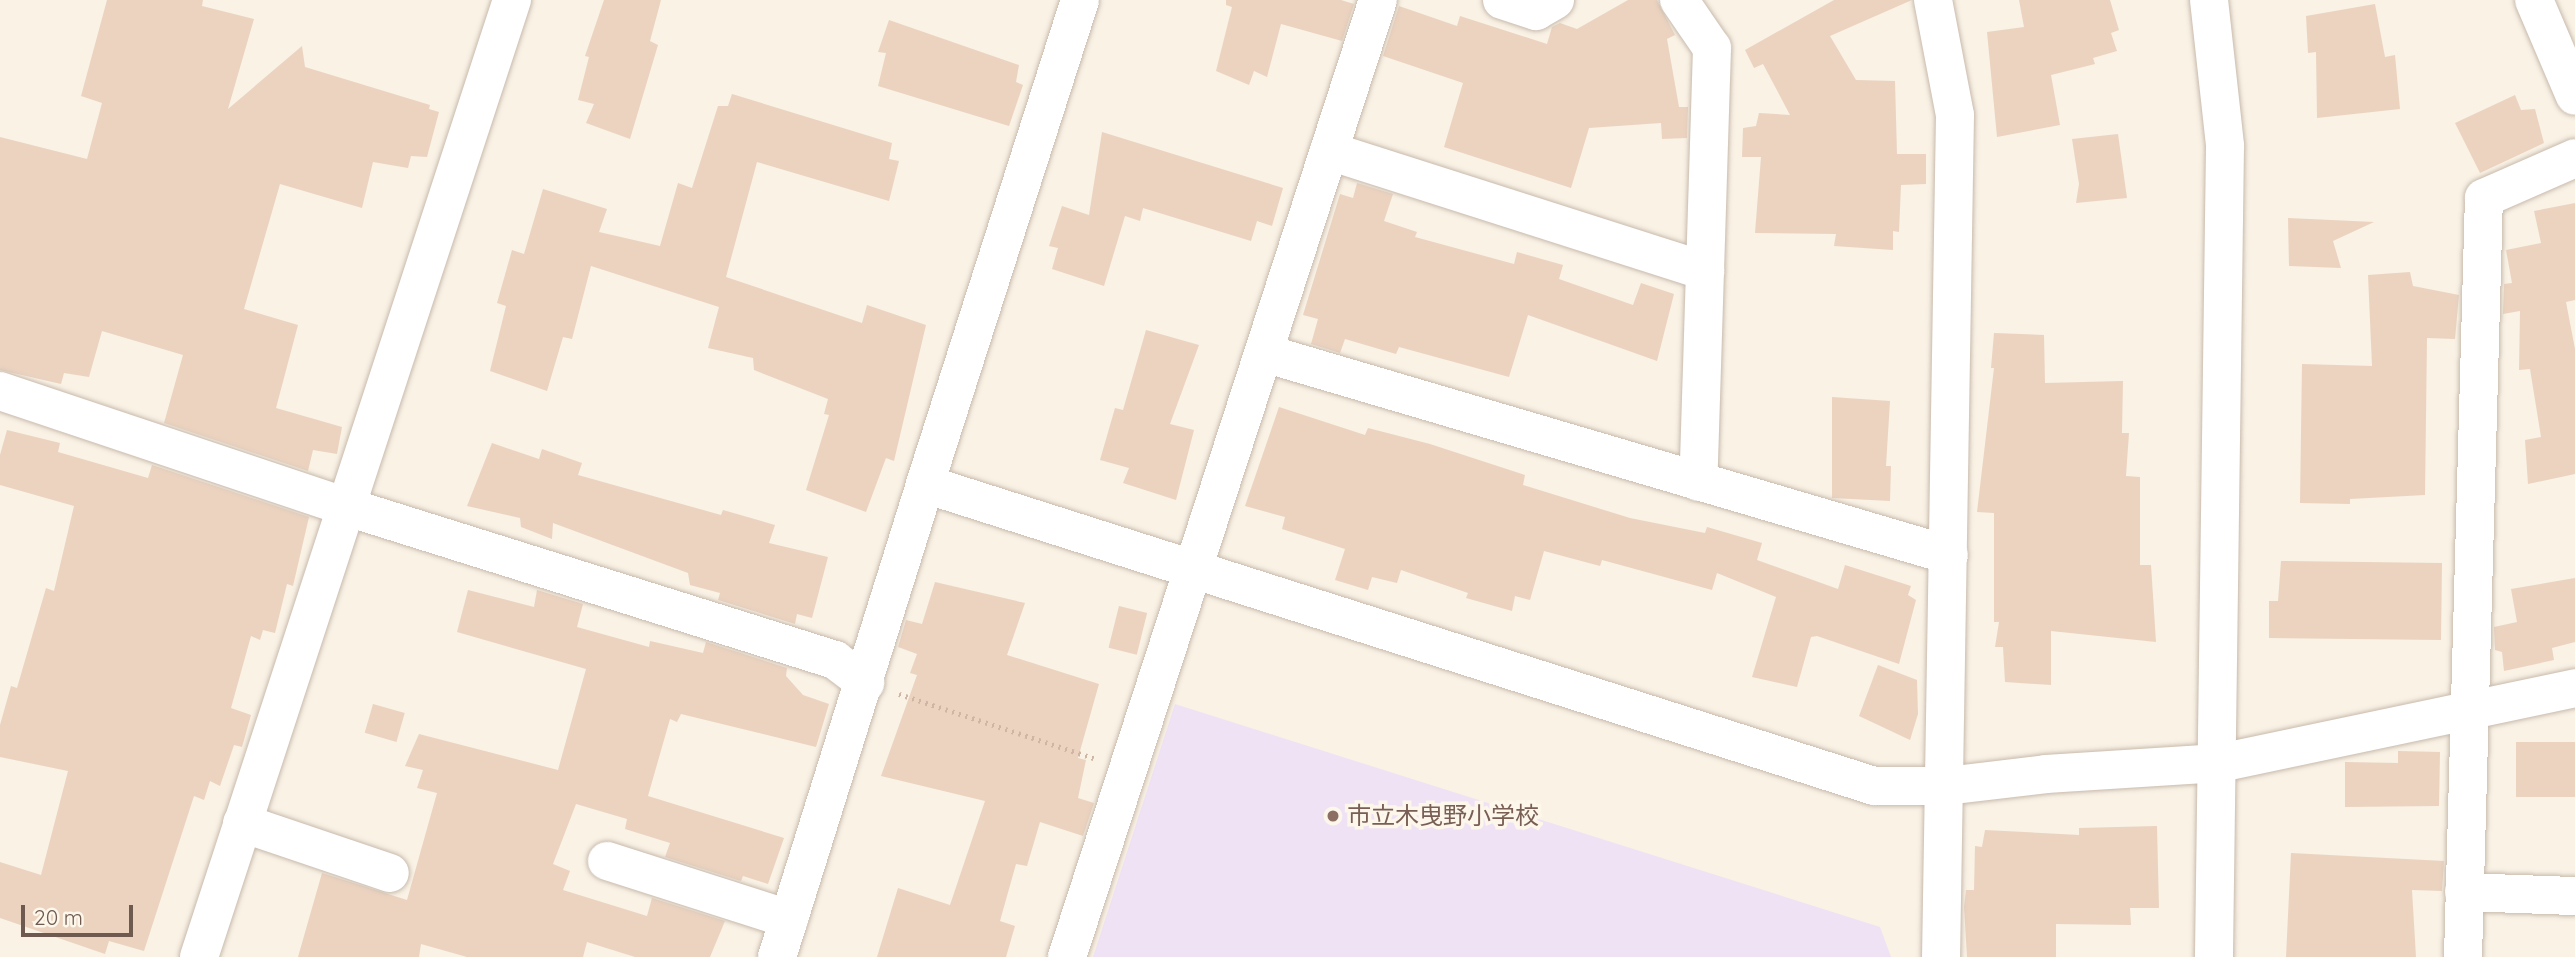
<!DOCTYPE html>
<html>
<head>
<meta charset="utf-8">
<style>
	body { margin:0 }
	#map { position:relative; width:2575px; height:957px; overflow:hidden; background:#f9f2e5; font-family:Quicksand,"Noto Sans JP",sans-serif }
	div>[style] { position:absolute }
	.education>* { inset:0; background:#efe2f5 }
	.building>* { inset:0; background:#ebd3c0; transform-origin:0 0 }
	.path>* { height:4.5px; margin-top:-2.25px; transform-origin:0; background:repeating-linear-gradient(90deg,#cfb6a4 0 2px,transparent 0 7px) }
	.roads { filter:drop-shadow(0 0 2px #c8baad) drop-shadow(0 0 2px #c8baad) }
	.street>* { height:38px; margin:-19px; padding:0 19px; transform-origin:19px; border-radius:19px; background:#fff }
	.secondary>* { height:38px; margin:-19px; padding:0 19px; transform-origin:19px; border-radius:19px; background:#fff }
	.dots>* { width:19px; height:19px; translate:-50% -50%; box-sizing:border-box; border:4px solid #fcf6eb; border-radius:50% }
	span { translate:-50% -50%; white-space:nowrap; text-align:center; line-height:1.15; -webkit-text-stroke:7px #fcf6eb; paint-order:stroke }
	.education-label { font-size:24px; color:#785e54 }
	.left { translate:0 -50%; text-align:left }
	.scale { position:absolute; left:21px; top:905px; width:112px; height:32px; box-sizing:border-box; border:4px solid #6e5a4e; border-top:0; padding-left:9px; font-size:21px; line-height:24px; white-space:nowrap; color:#6e5a4e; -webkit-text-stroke:5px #fcf6eb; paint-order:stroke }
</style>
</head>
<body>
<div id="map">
	<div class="education">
		<div style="clip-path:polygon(1175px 704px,1880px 927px,1891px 957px,1093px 957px)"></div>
	</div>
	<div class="building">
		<div style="clip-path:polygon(107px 0,203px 0,202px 6px,254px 19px,228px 109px,302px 46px,305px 67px,430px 105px,429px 109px,439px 112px,427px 157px,411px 156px,408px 168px,373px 162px,362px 208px,280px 184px,244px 309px,298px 325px,276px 408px,342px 427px,337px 454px,313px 450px,308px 471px,164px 423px,183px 355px,102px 331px,89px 377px,64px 373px,61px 384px,0 370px,0 137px,87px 159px,102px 103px,81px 96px)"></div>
		<div style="clip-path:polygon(604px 0,661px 0,650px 41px,658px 45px,630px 139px,586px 123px,594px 104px,578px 100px,589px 57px,585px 56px)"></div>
		<div style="clip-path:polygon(1226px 0,1341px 0,1354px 4px,1342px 41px,1281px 24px,1267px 77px,1254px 71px,1249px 85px,1216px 71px,1232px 7px,1226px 5px)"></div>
		<div style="clip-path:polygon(1628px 0,1657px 0,1675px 35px,1667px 39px,1679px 107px,1688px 107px,1687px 138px,1662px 139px,1661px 123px,1589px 128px,1571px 188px,1444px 147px,1463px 83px,1383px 56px,1399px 6px,1457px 26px,1460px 16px,1547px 44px,1552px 27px,1560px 23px,1577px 29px)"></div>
		<div style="clip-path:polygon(1834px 0,1912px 0,1830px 36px,1856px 80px,1895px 81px,1897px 154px,1926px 154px,1926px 184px,1901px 185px,1899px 232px,1893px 231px,1893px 250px,1834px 246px,1836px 234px,1755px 233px,1761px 157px,1742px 157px,1743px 128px,1756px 126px,1759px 113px,1790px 115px,1763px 64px,1754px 68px,1745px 50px)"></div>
		<div style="clip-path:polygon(2019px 0,2110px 0,2119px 30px,2111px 33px,2117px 51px,2093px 58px,2095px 64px,2051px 75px,2060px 125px,1997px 137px,1987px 32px,2024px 27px)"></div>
		<div style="clip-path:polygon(2375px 4px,2385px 57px,2395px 55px,2400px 109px,2317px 118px,2316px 52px,2308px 53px,2306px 16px)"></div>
		<div style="clip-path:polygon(889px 20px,1019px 65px,1016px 82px,1023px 85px,1009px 126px,878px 86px,886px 53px,878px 52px)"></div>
		<div style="clip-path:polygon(732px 94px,892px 143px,889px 159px,899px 161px,889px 201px,757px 162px,726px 277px,862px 323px,867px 305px,926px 325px,894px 461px,886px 458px,866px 512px,806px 490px,829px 415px,824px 414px,828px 399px,754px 370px,753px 358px,708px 348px,719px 307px,591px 266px,572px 339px,563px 337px,547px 391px,490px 371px,506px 306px,497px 303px,512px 250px,524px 254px,543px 189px,607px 209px,599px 232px,660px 246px,678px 183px,692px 188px,718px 106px,728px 106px)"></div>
		<div style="clip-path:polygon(2515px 95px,2521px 110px,2535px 109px,2544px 143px,2480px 173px,2455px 123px)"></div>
		<div style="clip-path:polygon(1102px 132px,1283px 188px,1272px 226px,1257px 221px,1251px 241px,1143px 208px,1140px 221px,1125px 216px,1104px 286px,1052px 269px,1058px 248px,1049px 246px,1062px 206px,1089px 215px)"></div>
		<div style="clip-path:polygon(2118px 134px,2127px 198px,2076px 203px,2079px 184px,2072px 139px)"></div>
		<div style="clip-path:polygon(1357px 183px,1393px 194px,1384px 221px,1417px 232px,1415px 237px,1514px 264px,1517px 252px,1563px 265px,1559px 279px,1633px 305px,1641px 283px,1674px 294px,1657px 361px,1528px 315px,1509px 377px,1399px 347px,1396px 354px,1345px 339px,1340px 353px,1311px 344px,1318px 319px,1303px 315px,1340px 194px,1353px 198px)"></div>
		<div style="clip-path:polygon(2575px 203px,2575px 300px,2566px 302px,2575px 349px,2575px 474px,2528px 484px,2525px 440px,2541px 437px,2530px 369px,2519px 370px,2520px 311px,2503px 314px,2504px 284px,2512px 283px,2506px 250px,2541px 243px,2534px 211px)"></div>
		<div style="clip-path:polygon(2288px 218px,2374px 222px,2333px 241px,2341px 268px,2289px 266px)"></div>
		<div style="clip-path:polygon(2410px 272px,2413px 286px,2459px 295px,2455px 339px,2427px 338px,2425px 495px,2350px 499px,2350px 504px,2300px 503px,2302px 364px,2372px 366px,2368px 275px)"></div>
		<div style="clip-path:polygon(1146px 330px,1199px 345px,1170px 424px,1194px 430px,1176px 500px,1123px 483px,1129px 468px,1100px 460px,1115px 408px,1123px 410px)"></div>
		<div style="clip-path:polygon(1994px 333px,2044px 335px,2045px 383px,2123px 381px,2122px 433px,2129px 433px,2126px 476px,2140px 477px,2140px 565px,2151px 565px,2156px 642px,2051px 631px,2051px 685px,2005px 682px,2003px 647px,1995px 647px,1999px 622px,1994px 622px,1994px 513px,1977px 512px,1994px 368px,1991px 368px)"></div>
		<div style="clip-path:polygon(1832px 397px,1890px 401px,1886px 466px,1891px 466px,1890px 501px,1832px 498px)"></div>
		<div style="clip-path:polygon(1279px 407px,1365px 435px,1368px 428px,1430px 444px,1525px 475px,1523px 485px,1630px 518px,1705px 533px,1707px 527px,1762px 543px,1757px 560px,1838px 589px,1845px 565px,1911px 586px,1908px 595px,1916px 600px,1899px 664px,1817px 636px,1811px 637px,1797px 687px,1752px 677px,1776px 597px,1717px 573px,1712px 590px,1602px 560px,1600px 566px,1544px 551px,1530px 600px,1515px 596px,1512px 611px,1466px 598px,1468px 593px,1401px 570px,1397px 583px,1372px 577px,1368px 590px,1335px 580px,1345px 549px,1282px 529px,1285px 517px,1245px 506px)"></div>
		<div style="clip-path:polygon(7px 430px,60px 443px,58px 452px,148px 478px,152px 465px,309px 517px,293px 586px,287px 584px,275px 633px,263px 630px,260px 640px,251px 636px,231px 708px,251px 715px,242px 747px,234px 745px,220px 786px,210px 781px,204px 800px,194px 796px,144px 951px,109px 941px,105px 954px,0 918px,0 862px,41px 875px,68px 771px,0 757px,0 725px,11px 686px,17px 688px,46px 588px,54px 591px,74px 506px,0 485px,0 455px)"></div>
		<div style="clip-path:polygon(492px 443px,539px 459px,542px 449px,582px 463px,578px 475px,721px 515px,723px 510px,775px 525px,769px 543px,828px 557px,812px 618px,797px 614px,795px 624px,718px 600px,720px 593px,690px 585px,688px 573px,553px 523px,552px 539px,521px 527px,520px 518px,467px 506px)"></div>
		<div style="clip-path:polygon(2281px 561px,2442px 563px,2441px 640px,2269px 638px,2269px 601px,2278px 601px)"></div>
		<div style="clip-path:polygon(2575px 578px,2575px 642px,2552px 648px,2554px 660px,2504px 671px,2502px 652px,2495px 650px,2494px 627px,2517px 622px,2511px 589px)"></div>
		<div style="clip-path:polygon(935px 582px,1025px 603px,1007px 655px,1099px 684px,1078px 758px,1086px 760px,1078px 798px,1094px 803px,1083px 836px,1040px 822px,1027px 866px,1016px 864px,1000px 921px,1015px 926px,1006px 957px,877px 957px,898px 888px,950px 905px,985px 801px,881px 776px,917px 675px,910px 673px,917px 654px,898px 647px,906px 620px,922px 624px)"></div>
		<div style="clip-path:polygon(468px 590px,534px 607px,537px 590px,583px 604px,577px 627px,649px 647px,650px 641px,703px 653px,706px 642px,787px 668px,786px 676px,803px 695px,829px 704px,816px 747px,681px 714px,677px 722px,670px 719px,648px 796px,784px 838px,768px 884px,743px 876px,741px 881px,665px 857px,670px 843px,625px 829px,627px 819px,576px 804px,553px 864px,570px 871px,563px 890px,647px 916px,652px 898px,725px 921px,710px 957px,635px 957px,587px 942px,583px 957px,467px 957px,421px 944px,419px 957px,298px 957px,322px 873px,407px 900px,437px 793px,417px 788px,423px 770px,405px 766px,419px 734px,558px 770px,586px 669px,457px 632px)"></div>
		<div style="left:1119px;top:606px;width:29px;height:43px;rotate:14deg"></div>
		<div style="clip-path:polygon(1878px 665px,1917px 680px,1918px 714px,1910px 740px,1859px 716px)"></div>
		<div style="left:373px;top:704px;width:33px;height:30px;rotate:16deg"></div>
		<div style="left:2575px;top:742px;width:55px;height:59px;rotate:90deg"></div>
		<div style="clip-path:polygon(2398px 751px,2440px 752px,2439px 806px,2345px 807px,2345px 762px,2398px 763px)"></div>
		<div style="clip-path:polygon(2157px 826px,2159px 908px,2130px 908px,2131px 925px,2056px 924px,2056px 957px,1967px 957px,1964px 907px,1966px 890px,1974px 890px,1975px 846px,1982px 847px,1985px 830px,2079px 835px,2079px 828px)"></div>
		<div style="clip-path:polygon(2291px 853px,2444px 861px,2442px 891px,2412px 890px,2416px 957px,2286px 957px)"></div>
	</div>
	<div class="path">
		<div style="left:899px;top:694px;width:205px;rotate:18.2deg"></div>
	</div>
	<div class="roads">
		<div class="street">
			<div style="left:1502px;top:0;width:36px;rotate:18deg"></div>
			<div style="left:1536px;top:11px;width:22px;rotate:-30deg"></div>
			<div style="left:1679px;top:0;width:58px;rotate:55.5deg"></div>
			<div style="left:1712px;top:48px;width:434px;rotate:91.8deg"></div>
			<div style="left:1933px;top:0;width:117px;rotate:79.2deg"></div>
			<div style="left:1955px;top:115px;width:842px;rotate:90.95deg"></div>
			<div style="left:2534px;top:0;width:104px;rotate:66.9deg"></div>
			<div style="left:1329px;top:151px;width:395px;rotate:17.7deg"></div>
			<div style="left:1264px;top:353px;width:714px;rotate:16.43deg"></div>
			<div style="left:0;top:391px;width:363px;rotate:18.5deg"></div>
			<div style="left:344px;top:506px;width:515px;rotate:17.41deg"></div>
			<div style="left:835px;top:660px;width:38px;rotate:37deg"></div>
			<div style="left:925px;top:484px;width:508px;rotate:-72.24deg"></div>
			<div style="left:242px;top:823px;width:156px;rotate:18.7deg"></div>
			<div style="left:607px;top:861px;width:191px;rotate:17.7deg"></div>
			<div style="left:2464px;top:892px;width:111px;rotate:2.1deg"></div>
			<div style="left:199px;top:957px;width:1007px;rotate:-71.89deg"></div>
			<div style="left:777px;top:957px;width:496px;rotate:-72.6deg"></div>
			<div style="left:925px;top:484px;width:996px;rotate:17.65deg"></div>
			<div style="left:1874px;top:786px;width:72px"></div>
			<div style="left:1946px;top:786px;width:101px;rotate:-6.8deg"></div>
			<div style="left:2046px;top:774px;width:174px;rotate:-3.6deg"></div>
			<div style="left:2220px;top:763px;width:363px;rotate:-11.9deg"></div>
			<div style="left:1067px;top:957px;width:1006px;rotate:-72deg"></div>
			<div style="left:2463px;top:957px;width:759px;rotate:-88.42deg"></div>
			<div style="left:2484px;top:198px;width:99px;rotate:-23.7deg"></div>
		</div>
		<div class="secondary">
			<div style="left:2209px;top:0;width:147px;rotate:83.7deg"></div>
			<div style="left:2225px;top:146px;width:811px;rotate:90.78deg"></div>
		</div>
	</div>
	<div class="dots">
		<div style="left:1333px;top:816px;background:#8d6e63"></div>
	</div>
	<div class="education-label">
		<span class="left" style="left:1347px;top:816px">市立木曳野小学校</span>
	</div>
	<div class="scale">20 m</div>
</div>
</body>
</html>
